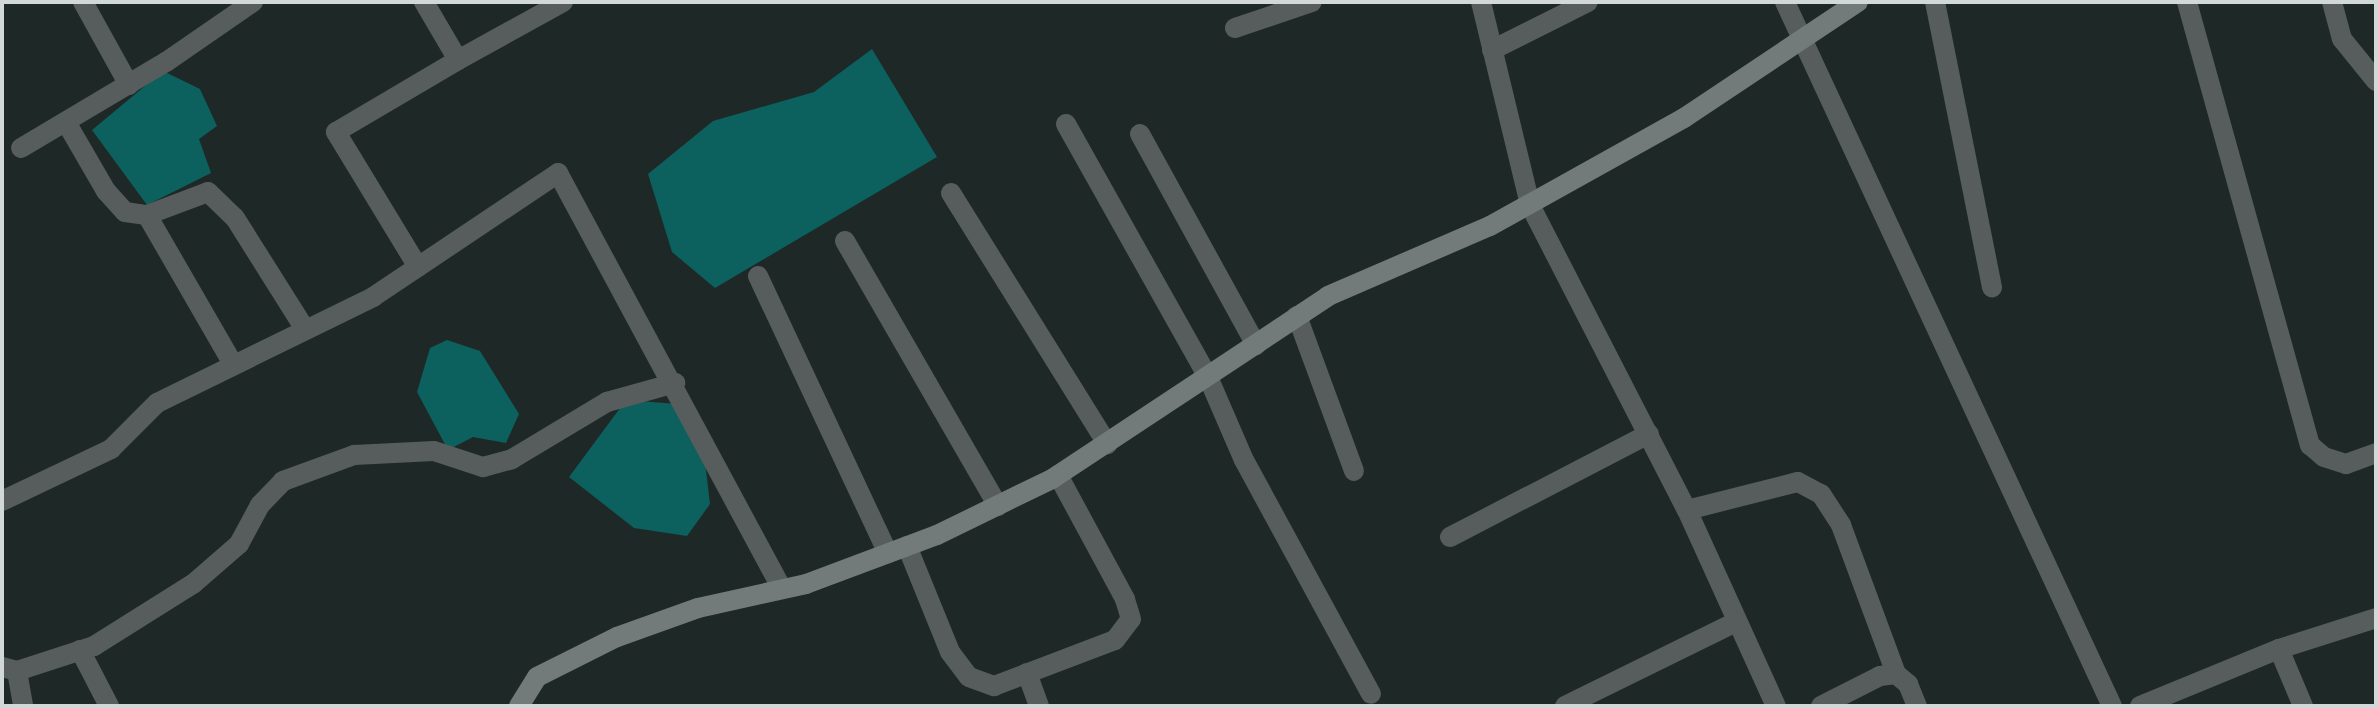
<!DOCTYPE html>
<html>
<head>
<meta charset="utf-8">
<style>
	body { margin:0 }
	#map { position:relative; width:2378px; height:708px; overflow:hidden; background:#1e2827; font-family:Manrope,sans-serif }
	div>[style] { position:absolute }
	.water>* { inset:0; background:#0c605d }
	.street>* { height:20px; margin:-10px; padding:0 10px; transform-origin:10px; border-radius:10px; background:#575c5c }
	.secondary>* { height:20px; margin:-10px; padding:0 10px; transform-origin:10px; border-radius:10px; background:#727b7a }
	span { translate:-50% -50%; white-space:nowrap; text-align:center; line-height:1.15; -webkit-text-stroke:8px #1e2827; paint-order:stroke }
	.frame { position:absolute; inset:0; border:4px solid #d1d8d7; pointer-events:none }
</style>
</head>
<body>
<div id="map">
	<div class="water">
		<div style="clip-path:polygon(872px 49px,937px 157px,715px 288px,672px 252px,648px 174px,713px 121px,814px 92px)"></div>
		<div style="clip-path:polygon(163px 71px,200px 89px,217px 126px,199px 139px,211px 173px,147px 205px,92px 130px)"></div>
		<div style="clip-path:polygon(447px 340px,480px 351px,519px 414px,506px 443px,473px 437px,448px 450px,417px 392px,430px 348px)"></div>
		<div style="clip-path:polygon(626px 400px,677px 404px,704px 453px,710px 504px,687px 536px,634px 528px,569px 477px)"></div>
	</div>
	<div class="street">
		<div style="left:83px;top:2px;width:95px;rotate:61deg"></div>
		<div style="left:424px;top:2px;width:67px;rotate:59.6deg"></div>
		<div style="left:458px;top:60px;width:120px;rotate:-28.9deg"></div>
		<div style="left:1481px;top:2px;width:209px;rotate:76.4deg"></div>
		<div style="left:1530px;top:205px;width:343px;rotate:62.8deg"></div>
		<div style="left:1687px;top:510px;width:215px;rotate:65.6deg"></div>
		<div style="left:1785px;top:2px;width:776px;rotate:65.09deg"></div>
		<div style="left:1935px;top:2px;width:291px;rotate:78.7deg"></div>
		<div style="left:2187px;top:2px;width:460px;rotate:74.5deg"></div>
		<div style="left:2310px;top:445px;width:18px;rotate:41deg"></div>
		<div style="left:2324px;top:457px;width:23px;rotate:18deg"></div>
		<div style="left:2346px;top:464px;width:32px;rotate:-20deg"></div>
		<div style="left:2332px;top:2px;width:38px;rotate:75deg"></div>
		<div style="left:2342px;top:39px;width:54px;rotate:51deg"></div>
		<div style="left:1235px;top:28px;width:81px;rotate:-18.7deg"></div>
		<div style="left:1492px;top:50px;width:107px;rotate:-26.6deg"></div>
		<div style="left:66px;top:122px;width:80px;rotate:59.9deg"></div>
		<div style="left:106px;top:191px;width:28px;rotate:48deg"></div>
		<div style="left:125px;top:212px;width:22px;rotate:8deg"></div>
		<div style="left:147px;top:215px;width:65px;rotate:-20.7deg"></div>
		<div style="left:208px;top:192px;width:37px;rotate:44deg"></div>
		<div style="left:235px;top:218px;width:131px;rotate:57.8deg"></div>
		<div style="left:1066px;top:124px;width:290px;rotate:60.7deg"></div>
		<div style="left:1208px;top:377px;width:90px;rotate:66.6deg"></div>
		<div style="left:1244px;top:460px;width:266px;rotate:61.5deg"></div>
		<div style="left:1140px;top:134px;width:241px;rotate:61.2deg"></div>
		<div style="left:21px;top:148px;width:169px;rotate:-30.7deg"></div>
		<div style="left:166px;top:62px;width:106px;rotate:-34.6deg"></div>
		<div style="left:951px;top:193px;width:296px;rotate:58.1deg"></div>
		<div style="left:147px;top:215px;width:172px;rotate:60deg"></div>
		<div style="left:845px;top:241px;width:306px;rotate:60deg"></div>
		<div style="left:418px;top:267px;width:158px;rotate:-121.3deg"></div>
		<div style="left:336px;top:132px;width:142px;rotate:-30.5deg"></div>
		<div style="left:758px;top:276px;width:306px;rotate:64.9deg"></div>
		<div style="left:1297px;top:316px;width:165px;rotate:69.8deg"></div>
		<div style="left:2px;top:501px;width:121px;rotate:-25.5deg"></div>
		<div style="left:111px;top:449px;width:65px;rotate:-45deg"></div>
		<div style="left:157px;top:403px;width:241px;rotate:-26.1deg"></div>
		<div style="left:373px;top:297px;width:223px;rotate:-33.8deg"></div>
		<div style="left:558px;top:173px;width:472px;rotate:61.7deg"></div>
		<div style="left:1687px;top:510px;width:114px;rotate:-14.2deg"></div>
		<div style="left:1798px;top:482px;width:26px;rotate:28deg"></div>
		<div style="left:1821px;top:494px;width:37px;rotate:57deg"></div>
		<div style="left:1841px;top:525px;width:159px;rotate:69.7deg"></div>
		<div style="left:1450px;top:537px;width:224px;rotate:-27.4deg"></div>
		<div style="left:907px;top:546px;width:114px;rotate:67.9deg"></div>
		<div style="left:950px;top:652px;width:31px;rotate:53deg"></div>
		<div style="left:969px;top:677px;width:27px;rotate:20deg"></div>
		<div style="left:994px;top:686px;width:129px;rotate:-20.8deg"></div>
		<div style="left:1115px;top:640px;width:26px;rotate:-53deg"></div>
		<div style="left:1131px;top:619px;width:21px;rotate:-107deg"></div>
		<div style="left:1125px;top:599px;width:141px;rotate:-118.4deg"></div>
		<div style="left:2279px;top:649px;width:62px;rotate:67.2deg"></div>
		<div style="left:80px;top:650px;width:63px;rotate:62.6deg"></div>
		<div style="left:2px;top:667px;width:16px;rotate:15deg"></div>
		<div style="left:17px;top:671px;width:81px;rotate:-18deg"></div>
		<div style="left:94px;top:646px;width:117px;rotate:-32.1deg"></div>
		<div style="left:193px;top:584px;width:61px;rotate:-41deg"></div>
		<div style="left:239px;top:544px;width:44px;rotate:-61.7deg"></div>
		<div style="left:260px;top:505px;width:33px;rotate:-46deg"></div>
		<div style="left:283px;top:481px;width:76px;rotate:-20.1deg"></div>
		<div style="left:354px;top:455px;width:80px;rotate:-2.9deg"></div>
		<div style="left:434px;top:451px;width:52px;rotate:18.1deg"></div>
		<div style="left:483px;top:467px;width:30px;rotate:-15deg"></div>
		<div style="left:512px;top:459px;width:111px;rotate:-31deg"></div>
		<div style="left:607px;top:402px;width:71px;rotate:-15.6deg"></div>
		<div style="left:17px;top:671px;width:36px;rotate:80deg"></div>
		<div style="left:1027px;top:673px;width:35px;rotate:70deg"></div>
		<div style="left:1565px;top:706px;width:191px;rotate:-26.2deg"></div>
		<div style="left:1821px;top:706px;width:66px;rotate:-27deg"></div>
		<div style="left:1880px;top:676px;width:16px;rotate:-7deg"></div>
		<div style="left:1896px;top:674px;width:16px;rotate:40deg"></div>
		<div style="left:1908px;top:684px;width:24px;rotate:68deg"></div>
		<div style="left:2140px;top:706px;width:150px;rotate:-22.3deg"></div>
		<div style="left:2279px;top:649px;width:102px;rotate:-17.7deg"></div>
	</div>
	<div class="secondary">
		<div style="left:519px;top:706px;width:34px;rotate:-58deg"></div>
		<div style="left:537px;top:677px;width:89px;rotate:-26.6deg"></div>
		<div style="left:617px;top:637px;width:86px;rotate:-19.7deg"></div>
		<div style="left:698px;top:608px;width:111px;rotate:-12.5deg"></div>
		<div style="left:806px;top:584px;width:140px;rotate:-20.5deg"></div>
		<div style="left:937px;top:535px;width:128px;rotate:-26deg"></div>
		<div style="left:1052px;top:479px;width:331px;rotate:-33.5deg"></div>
		<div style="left:1328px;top:296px;width:176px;rotate:-23.4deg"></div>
		<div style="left:1490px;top:226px;width:222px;rotate:-29.1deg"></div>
		<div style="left:1684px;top:118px;width:209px;rotate:-33.7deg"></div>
	</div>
	<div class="frame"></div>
</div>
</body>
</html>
